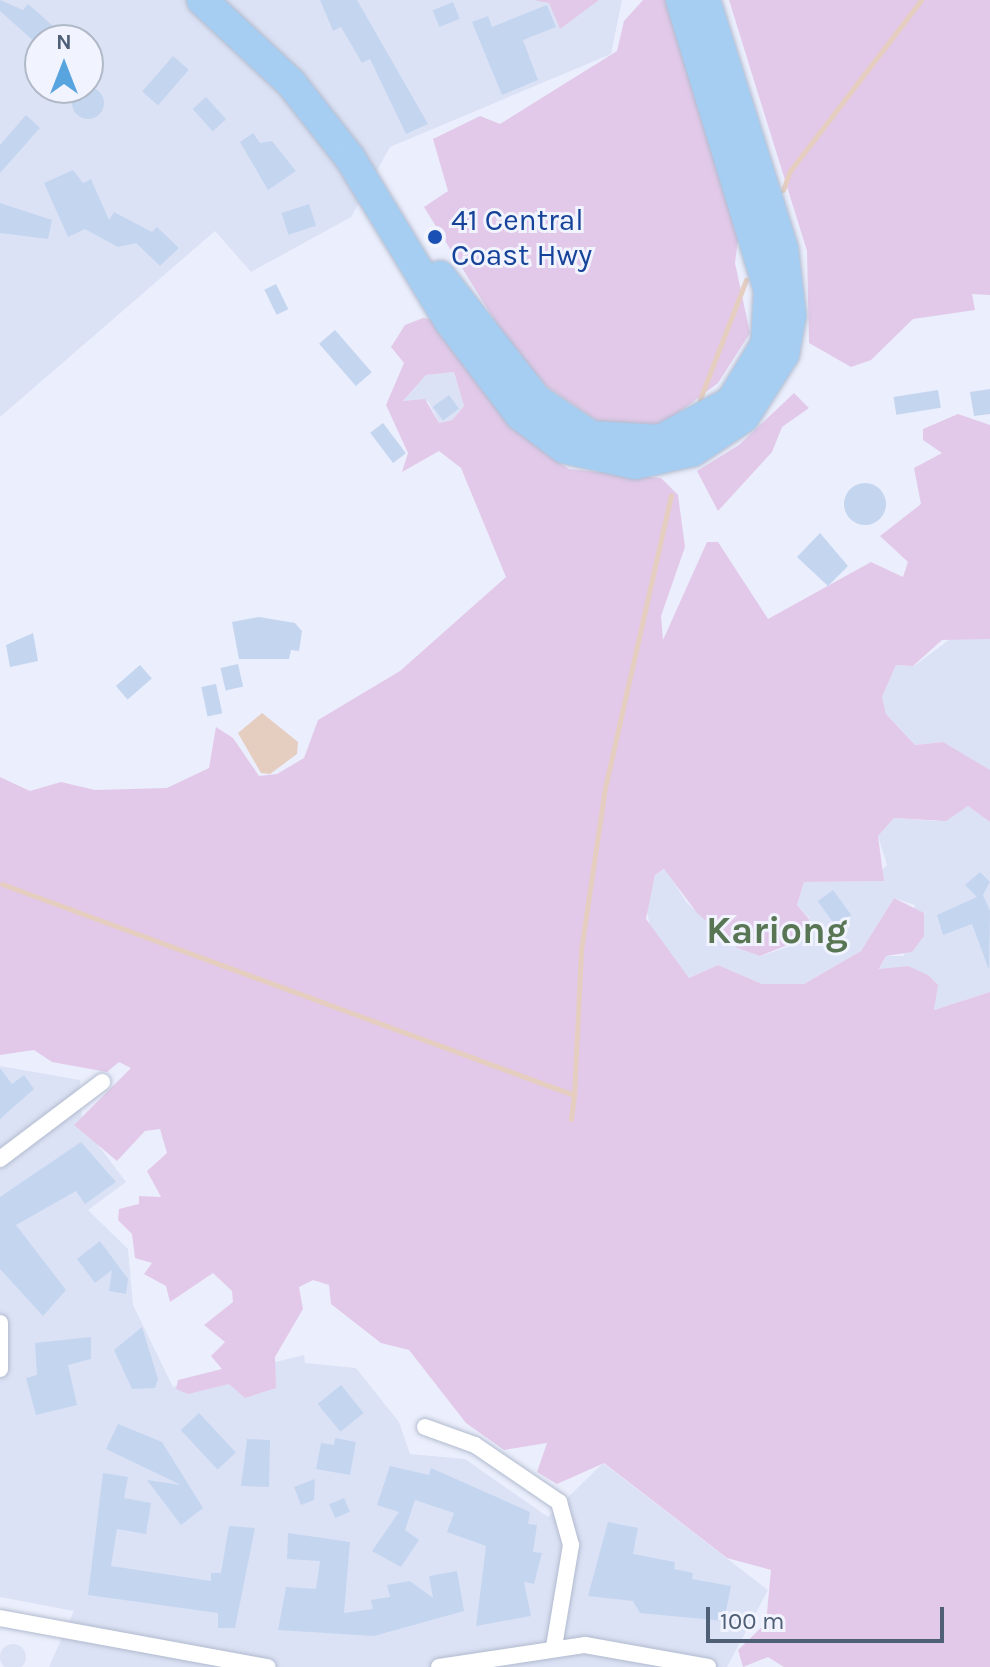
<!DOCTYPE html>
<html>
<head>
<meta charset="utf-8">
<style>
	body { margin:0 }
	#map { position:relative; width:990px; height:1667px; overflow:hidden; background:#ebeefc; font-family:Karla,sans-serif }
	div>[style] { position:absolute }
	.residential>* { inset:0; background:#dce2f5 }
	.round { border-radius:50% }
	.green>* { inset:0; background:#e3c9e9 }
	.water>* { inset:0; background:#e5cdc0 }
	.stream>* { height:5px; margin:-2.5px; padding:0 2.5px; transform-origin:2.5px; border-radius:2.5px; background:#e5cdc0 }
	.building>* { inset:0; background:#c4d5f0; transform-origin:0 0 }
	.roads { filter:drop-shadow(0 0 2px #b1bbce) drop-shadow(0 0 2px #b1bbce) }
	.street>* { height:16px; margin:-8px; padding:0 8px; transform-origin:8px; border-radius:8px; background:#fff }
	.highway>* { height:30px; margin:-15px; padding:0 15px; transform-origin:15px; border-radius:15px; background:#a6cef2 }
	.dots>* { width:22px; height:22px; translate:-50% -50%; box-sizing:border-box; border:4px solid #f1f4fe; border-radius:50% }
	span { translate:-50% -50%; white-space:nowrap; text-align:center; line-height:1.15; -webkit-text-stroke:6px #f1f4fe; paint-order:stroke }
	.transit-label { font-size:30px; color:#164399 }
	.left { translate:0 -50%; text-align:left }
	.district-label { font-size:38px; color:#597654; font-weight:700 }
	.north { position:absolute; left:24px; top:24px; width:80px; height:80px; box-sizing:border-box; background:#f1f4fe; border:2px solid #b0b9c8; border-radius:50%; rotate:0deg; font-size:22px; font-weight:700; line-height:32px; text-align:center; color:#4f6076 }
	.north::after { content:''; display:block; margin:auto; width:28px; height:36px; background:#58a4de; clip-path:polygon(50% 0,100% 100%,50% 72%,0 100%) }
	.scale { position:absolute; left:706px; top:1607px; width:238px; height:36px; box-sizing:border-box; border:4px solid #4f6076; border-top:0; padding-left:10px; font-size:24px; line-height:28px; white-space:nowrap; color:#4f6076; -webkit-text-stroke:6px #f1f4fe; paint-order:stroke }
</style>
</head>
<body>
<div id="map">
	<div class="residential">
		<div style="clip-path:polygon(evenodd,0 0,622px 0,611px 54px,390px 147px,351px 217px,251px 272px,215px 231px,0 417px,0 0,40px 40px,88px 40px,88px 88px,40px 88px,40px 40px)"></div>
		<div style="clip-path:polygon(454px 372px,464px 406px,452px 420px,439px 423px,428px 401px,403px 401px,426px 375px)"></div>
		<div style="clip-path:polygon(953px 637px,990px 639px,990px 770px,983px 773px,943px 742px,915px 745px,886px 714px,882px 697px,896px 665px,914px 666px)"></div>
		<div style="clip-path:polygon(968px 806px,990px 822px,990px 992px,934px 1010px,936px 993px,908px 966px,879px 970px,886px 956px,904px 956px,915px 905px,894px 898px,861px 951px,804px 984px,762px 984px,718px 965px,689px 978px,651px 932px,647px 911px,655px 875px,665px 869px,687px 903px,737px 948px,761px 956px,787px 947px,810px 936px,809px 918px,797px 905px,804px 882px,869px 881px,887px 865px,878px 836px,894px 818px,937px 821px)"></div>
		<div style="clip-path:polygon(0 1066px,80px 1080px,82px 1124px,126px 1182px,88px 1210px,128px 1249px,133px 1305px,173px 1387px,304px 1355px,305px 1363px,356px 1368px,399px 1422px,410px 1454px,465px 1459px,548px 1517px,603px 1463px,768px 1590px,727px 1667px,49px 1667px,74px 1611px,0 1597px)"></div>
		<div class="round" style="left:0;top:1644px;width:26px;height:26px"></div>
	</div>
	<div class="green">
		<div style="clip-path:polygon(533px 0,599px 0,560px 29px,549px 3px)"></div>
		<div style="clip-path:polygon(643px 0,670px 0,739px 232px,735px 263px,750px 333px,718px 383px,661px 426px,606px 427px,547px 387px,510px 345px,424px 207px,448px 191px,433px 139px,480px 116px,500px 124px,617px 51px,624px 21px)"></div>
		<div style="clip-path:polygon(729px 0,990px 0,990px 295px,972px 294px,975px 310px,913px 319px,871px 360px,851px 367px,809px 343px,807px 251px)"></div>
		<div style="clip-path:polygon(evenodd,423px 318px,434px 319px,554px 459px,569px 469px,661px 478px,678px 495px,685px 547px,661px 616px,663px 640px,707px 542px,718px 542px,768px 619px,871px 562px,903px 577px,908px 562px,880px 536px,921px 504px,914px 468px,942px 453px,923px 440px,923px 429px,958px 414px,990px 425px,990px 639px,942px 640px,913px 666px,896px 665px,882px 697px,886px 714px,915px 745px,943px 742px,990px 770px,990px 822px,968px 806px,946px 821px,894px 818px,878px 836px,884px 881px,804px 882px,797px 905px,809px 919px,810px 936px,760px 956px,737px 948px,697px 913px,664px 869px,655px 875px,646px 919px,689px 978px,718px 965px,762px 984px,804px 984px,861px 951px,894px 898px,924px 913px,924px 936px,912px 952px,886px 956px,879px 969px,908px 966px,928px 975px,938px 985px,934px 1010px,990px 992px,990px 1667px,784px 1667px,768px 1657px,743px 1667px,738px 1650px,766px 1623px,771px 1570px,727px 1558px,604px 1463px,557px 1484px,537px 1472px,547px 1443px,504px 1450px,466px 1423px,409px 1350px,381px 1343px,331px 1304px,329px 1285px,313px 1280px,299px 1287px,303px 1309px,275px 1357px,276px 1388px,245px 1398px,229px 1384px,188px 1394px,176px 1389px,178px 1380px,222px 1369px,211px 1356px,225px 1342px,204px 1325px,233px 1302px,232px 1291px,213px 1273px,170px 1302px,166px 1286px,144px 1274px,152px 1263px,135px 1258px,132px 1234px,118px 1220px,119px 1209px,139px 1204px,139px 1196px,161px 1197px,147px 1171px,167px 1153px,160px 1129px,145px 1131px,117px 1161px,74px 1125px,131px 1068px,119px 1062px,107px 1072px,52px 1062px,34px 1050px,0 1055px,0 777px,30px 791px,61px 782px,95px 790px,167px 788px,209px 768px,216px 727px,233px 738px,259px 776px,277px 774px,304px 758px,318px 720px,400px 671px,506px 577px,461px 468px,439px 451px,402px 472px,408px 453px,386px 405px,404px 363px,391px 347px,405px 325px,423px 318px,454px 372px,464px 406px,452px 420px,439px 423px,425px 399px,403px 401px,426px 375px,454px 372px)"></div>
		<div style="clip-path:polygon(794px 393px,809px 408px,782px 427px,772px 452px,718px 511px,697px 471px,739px 445px)"></div>
	</div>
	<div class="water">
		<div style="clip-path:polygon(262px 713px,298px 742px,297px 754px,270px 774px,261px 773px,238px 733px)"></div>
	</div>
	<div class="stream">
		<div style="left:783px;top:190px;width:20px;rotate:-70deg"></div>
		<div style="left:790px;top:171px;width:215px;rotate:-52.5deg"></div>
		<div style="left:700px;top:399px;width:128px;rotate:-68.9deg"></div>
		<div style="left:2px;top:884px;width:610px;rotate:20.25deg"></div>
		<div style="left:574px;top:1095px;width:145px;rotate:-87.2deg"></div>
		<div style="left:581px;top:950px;width:164px;rotate:-81.6deg"></div>
		<div style="left:605px;top:788px;width:300px;rotate:-77.3deg"></div>
		<div style="left:571px;top:1119px;width:24px;rotate:-83deg"></div>
	</div>
	<div class="building">
		<div style="clip-path:polygon(0 0,23px 10px,28px 4px,53px 26px,37px 44px,0 11px)"></div>
		<div style="clip-path:polygon(320px 0,357px 0,428px 124px,406px 134px,370px 59px,362px 63px,341px 27px,333px 31px)"></div>
		<div style="left:453px;top:2px;width:18px;height:22px;rotate:68deg"></div>
		<div style="clip-path:polygon(547px 5px,556px 27px,523px 40px,538px 80px,502px 95px,472px 22px,488px 16px,492px 27px)"></div>
		<div style="left:173px;top:56px;width:21px;height:47px;rotate:41deg"></div>
		<div class="round" style="left:72px;top:87px;width:32px;height:32px"></div>
		<div style="left:206px;top:97px;width:30px;height:18px;rotate:48deg"></div>
		<div style="clip-path:polygon(26px 115px,40px 128px,0 173px,0 145px)"></div>
		<div style="clip-path:polygon(253px 133px,260px 143px,272px 141px,296px 171px,268px 190px,240px 142px)"></div>
		<div style="clip-path:polygon(73px 170px,83px 183px,91px 179px,109px 220px,114px 212px,152px 232px,157px 227px,179px 248px,160px 266px,136px 243px,118px 247px,85px 229px,68px 237px,44px 183px)"></div>
		<div style="clip-path:polygon(0 203px,52px 220px,48px 239px,0 233px)"></div>
		<div style="left:309px;top:204px;width:23px;height:29px;rotate:72deg"></div>
		<div style="left:276px;top:284px;width:28px;height:13px;rotate:64deg"></div>
		<div style="left:335px;top:330px;width:56px;height:21px;rotate:49deg"></div>
		<div style="clip-path:polygon(990px 389px,990px 414px,974px 416px,970px 392px)"></div>
		<div style="left:938px;top:390px;width:18px;height:45px;rotate:81deg"></div>
		<div style="left:449px;top:395px;width:17px;height:20px;rotate:54deg"></div>
		<div style="left:383px;top:423px;width:38px;height:16px;rotate:53deg"></div>
		<div class="round" style="left:844px;top:483px;width:42px;height:42px"></div>
		<div style="clip-path:polygon(820px 533px,848px 566px,828px 586px,797px 557px)"></div>
		<div style="clip-path:polygon(259px 617px,295px 623px,302px 631px,299px 651px,291px 650px,289px 659px,239px 659px,232px 622px)"></div>
		<div style="clip-path:polygon(33px 633px,38px 661px,10px 667px,6px 645px)"></div>
		<div style="left:238px;top:664px;width:23px;height:18px;rotate:77deg"></div>
		<div style="left:140px;top:665px;width:18px;height:32px;rotate:49deg"></div>
		<div style="left:216px;top:684px;width:30px;height:15px;rotate:78deg"></div>
		<div style="clip-path:polygon(980px 872px,990px 882px,983px 895px,990px 911px,989px 970px,972px 924px,943px 935px,937px 915px,977px 897px,965px 885px)"></div>
		<div style="left:833px;top:890px;width:31px;height:19px;rotate:54deg"></div>
		<div style="clip-path:polygon(0 1068px,12px 1084px,24px 1075px,34px 1089px,0 1119px)"></div>
		<div style="clip-path:polygon(81px 1142px,116px 1182px,85px 1204px,76px 1191px,16px 1225px,66px 1290px,43px 1316px,0 1269px,0 1197px)"></div>
		<div style="clip-path:polygon(100px 1241px,128px 1279px,126px 1294px,109px 1291px,112px 1270px,95px 1283px,77px 1259px)"></div>
		<div style="clip-path:polygon(142px 1327px,158px 1379px,155px 1388px,132px 1389px,114px 1350px)"></div>
		<div style="clip-path:polygon(91px 1337px,91px 1359px,68px 1365px,77px 1405px,36px 1415px,26px 1378px,37px 1375px,35px 1343px)"></div>
		<div style="left:341px;top:1385px;width:36px;height:30px;rotate:51deg"></div>
		<div style="left:199px;top:1413px;width:54px;height:25px;rotate:47deg"></div>
		<div style="clip-path:polygon(118px 1424px,162px 1442px,203px 1508px,181px 1525px,147px 1480px,181px 1485px,106px 1449px)"></div>
		<div style="clip-path:polygon(335px 1438px,356px 1442px,350px 1475px,316px 1469px,321px 1443px,334px 1445px)"></div>
		<div style="clip-path:polygon(247px 1439px,270px 1440px,269px 1487px,241px 1486px)"></div>
		<div style="clip-path:polygon(390px 1466px,429px 1475px,431px 1468px,530px 1512px,528px 1524px,537px 1525px,533px 1552px,542px 1553px,534px 1584px,524px 1582px,531px 1616px,476px 1626px,486px 1546px,447px 1532px,454px 1513px,415px 1500px,405px 1530px,419px 1540px,401px 1567px,372px 1551px,399px 1512px,377px 1505px)"></div>
		<div style="clip-path:polygon(103px 1473px,128px 1477px,124px 1498px,151px 1503px,146px 1534px,117px 1529px,111px 1566px,211px 1581px,211px 1573px,221px 1573px,229px 1526px,255px 1528px,235px 1628px,218px 1628px,218px 1613px,88px 1595px)"></div>
		<div style="clip-path:polygon(315px 1479px,314px 1500px,301px 1505px,294px 1487px)"></div>
		<div style="left:344px;top:1498px;width:15px;height:16px;rotate:67deg"></div>
		<div style="clip-path:polygon(608px 1522px,638px 1528px,633px 1554px,675px 1562px,674px 1569px,693px 1573px,692px 1579px,731px 1586px,724px 1621px,640px 1613px,633px 1601px,588px 1596px)"></div>
		<div style="clip-path:polygon(288px 1533px,350px 1542px,344px 1613px,373px 1609px,371px 1600px,390px 1597px,387px 1585px,410px 1581px,433px 1598px,429px 1576px,457px 1571px,464px 1611px,374px 1636px,278px 1630px,286px 1587px,316px 1589px,320px 1561px,287px 1559px)"></div>
	</div>
	<div class="roads">
		<div class="street">
			<div style="left:0;top:1159px;width:128px;rotate:-37deg"></div>
			<div style="left:0;top:1323px;width:46px;rotate:90deg"></div>
			<div style="left:425px;top:1427px;width:53px;rotate:19.8deg"></div>
			<div style="left:475px;top:1445px;width:102px;rotate:34.2deg"></div>
			<div style="left:559px;top:1502px;width:45px;rotate:74.4deg"></div>
			<div style="left:571px;top:1545px;width:103px;rotate:99.5deg"></div>
			<div style="left:0;top:1618px;width:272px;rotate:10.4deg"></div>
			<div style="left:439px;top:1667px;width:148px;rotate:-8.6deg"></div>
			<div style="left:585px;top:1645px;width:125px;rotate:10.1deg"></div>
		</div>
		<div class="highway">
			<div style="left:202px;top:0;width:122px;rotate:43deg"></div>
			<div style="left:291px;top:83px;width:95px;rotate:51.8deg"></div>
			<div style="left:350px;top:158px;width:191px;rotate:58.7deg"></div>
			<div style="left:449px;top:321px;width:118px;rotate:52.9deg"></div>
			<div style="left:520px;top:415px;width:55px;rotate:36.9deg"></div>
			<div style="left:564px;top:448px;width:73px;rotate:12.7deg"></div>
			<div style="left:635px;top:464px;width:59px;rotate:-12.6deg"></div>
			<div style="left:693px;top:451px;width:61px;rotate:-33.7deg"></div>
			<div style="left:744px;top:417px;width:75px;rotate:-57.6deg"></div>
			<div style="left:784px;top:354px;width:39px;rotate:-80deg"></div>
			<div style="left:791px;top:316px;width:67px;rotate:-96.8deg"></div>
			<div style="left:783px;top:249px;width:261px;rotate:-107.4deg"></div>
			<div style="left:440px;top:276px;width:157px;rotate:52deg"></div>
			<div style="left:537px;top:400px;width:65px;rotate:33.7deg"></div>
			<div style="left:591px;top:436px;width:69px;rotate:3.3deg"></div>
			<div style="left:660px;top:440px;width:81px;rotate:-28.2deg"></div>
			<div style="left:731px;top:402px;width:68px;rotate:-58.9deg"></div>
			<div style="left:766px;top:344px;width:54px;rotate:-86.8deg"></div>
			<div style="left:769px;top:290px;width:303px;rotate:-106.9deg"></div>
		</div>
	</div>
	<div class="dots">
		<div style="left:435px;top:237px;background:#1a4fb4"></div>
	</div>
	<div class="transit-label">
		<span class="left" style="left:451px;top:237px">41 Central<br>Coast Hwy</span>
	</div>
	<div class="district-label">
		<span style="left:777px;top:931px">Kariong</span>
	</div>
	<div class="north">N</div>
	<div class="scale">100 m</div>
</div>
</body>
</html>
